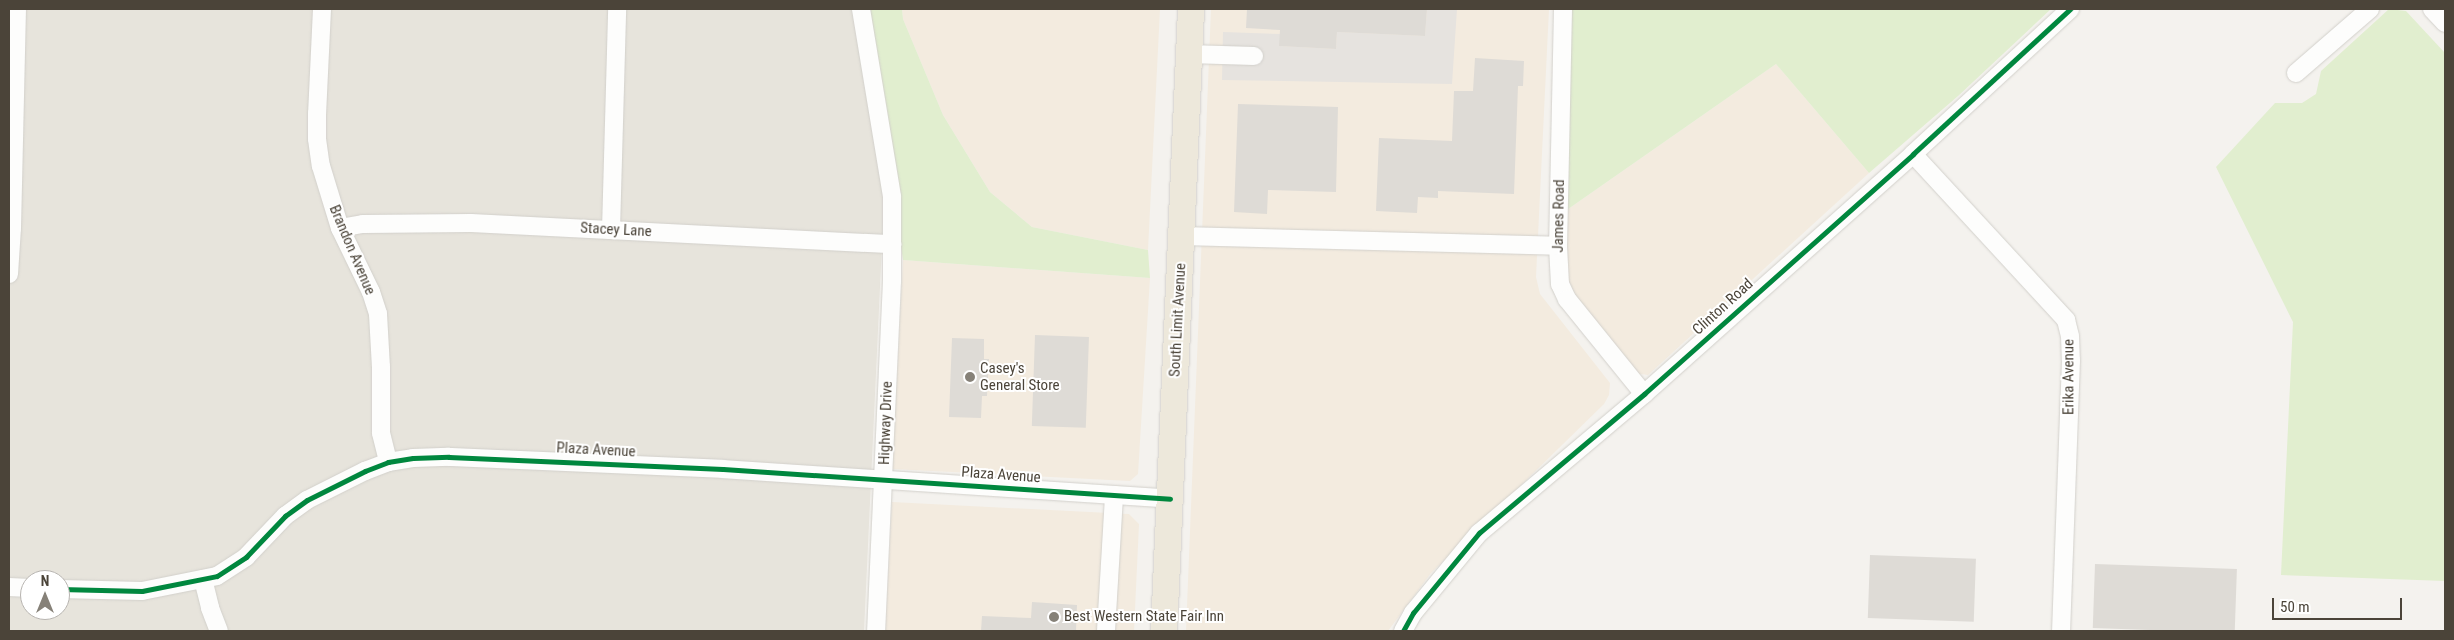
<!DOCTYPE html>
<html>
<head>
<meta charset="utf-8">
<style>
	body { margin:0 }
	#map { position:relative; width:2454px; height:640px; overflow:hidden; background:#f4f2ee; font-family:"Roboto Condensed",sans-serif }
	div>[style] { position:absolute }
	.residential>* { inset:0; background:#e7e4dc }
	.commercial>* { inset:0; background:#f3ebdf }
	.green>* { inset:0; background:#e1eecf }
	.parking>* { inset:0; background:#e6e3df }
	.building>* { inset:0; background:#dedbd6; transform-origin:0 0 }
	.roads { filter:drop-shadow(0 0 1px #d2d0cb) drop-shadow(0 0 1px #d2d0cb) }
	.minor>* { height:18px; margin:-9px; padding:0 9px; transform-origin:9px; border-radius:9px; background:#fdfdfc }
	.highway>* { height:26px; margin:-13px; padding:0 13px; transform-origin:13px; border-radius:13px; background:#ede8db }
	.cycleway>* { height:5px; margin:-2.5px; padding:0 2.5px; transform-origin:2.5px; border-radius:2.5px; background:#00873e }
	.dots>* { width:14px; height:14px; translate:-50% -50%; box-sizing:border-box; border:2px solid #fff; border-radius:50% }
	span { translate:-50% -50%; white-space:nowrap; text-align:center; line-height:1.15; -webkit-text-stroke:4px #fff; paint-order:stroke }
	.street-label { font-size:15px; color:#4b4439 }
	.poi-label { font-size:15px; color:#4b4439 }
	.left { translate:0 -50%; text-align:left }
	.frame { position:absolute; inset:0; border:10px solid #4b4439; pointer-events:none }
	.north { position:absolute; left:20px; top:570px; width:50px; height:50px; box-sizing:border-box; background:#fff; border:1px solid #b7b4b0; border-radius:50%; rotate:0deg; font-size:14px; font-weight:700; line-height:20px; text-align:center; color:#4b4439 }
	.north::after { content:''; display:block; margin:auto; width:18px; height:22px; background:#868178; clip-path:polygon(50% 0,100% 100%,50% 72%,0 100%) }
	.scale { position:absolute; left:2272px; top:598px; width:130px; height:22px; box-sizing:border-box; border:2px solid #4b4439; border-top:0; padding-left:6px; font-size:15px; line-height:18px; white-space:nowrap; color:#4b4439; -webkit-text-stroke:4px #fff; paint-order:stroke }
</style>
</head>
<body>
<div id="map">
	<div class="residential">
		<div style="clip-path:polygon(evenodd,9px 9px,852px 9px,884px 201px,864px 631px,9px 631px,9px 9px,30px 580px,60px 580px,60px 610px,30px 610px,30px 580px)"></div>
	</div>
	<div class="commercial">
		<div style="clip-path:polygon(902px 9px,1160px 9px,1148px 250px,1032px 227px,990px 192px,943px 115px,903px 19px)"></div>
		<div style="clip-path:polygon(1211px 9px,1549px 9px,1536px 277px,1540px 294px,1610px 383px,1609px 395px,1604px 404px,1431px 573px,1388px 631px,1186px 631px)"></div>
		<div style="clip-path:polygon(1776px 64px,1869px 173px,1648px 375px,1634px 373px,1561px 288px,1561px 214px)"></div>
		<div style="clip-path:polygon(903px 260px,1150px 278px,1138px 474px,1130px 481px,892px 469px)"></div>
		<div style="clip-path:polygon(892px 502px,1129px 514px,1139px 524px,1134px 631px,885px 631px)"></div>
	</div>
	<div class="green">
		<div style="clip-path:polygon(865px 9px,902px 9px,903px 19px,943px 115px,990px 192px,1032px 227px,1148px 250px,1150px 278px,903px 260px)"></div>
		<div style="clip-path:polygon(1570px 9px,2051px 9px,1958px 96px,1869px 173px,1776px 64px,1561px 214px)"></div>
		<div style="clip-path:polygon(2389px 9px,2406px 11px,2445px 53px,2445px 581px,2281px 575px,2293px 322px,2216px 167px,2275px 103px,2302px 103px,2316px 94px,2321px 71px)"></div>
	</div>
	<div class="parking">
		<div style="clip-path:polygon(1427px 9px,1457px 9px,1452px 84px,1222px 80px,1223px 32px,1280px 34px,1280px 46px,1336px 49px,1337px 32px,1425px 36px)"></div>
	</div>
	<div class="building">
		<div style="clip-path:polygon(1247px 9px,1427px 9px,1425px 36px,1337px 32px,1336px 49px,1279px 46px,1280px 30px,1246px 28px)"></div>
		<div style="clip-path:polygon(1475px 58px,1524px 61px,1523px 86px,1518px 86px,1514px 194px,1438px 191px,1438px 198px,1418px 197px,1417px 213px,1376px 211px,1379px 138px,1452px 141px,1454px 91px,1473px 91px)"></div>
		<div style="clip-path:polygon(1238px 104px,1338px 107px,1336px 192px,1268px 190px,1267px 214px,1234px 212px)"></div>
		<div style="left:1035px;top:335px;width:54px;height:91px;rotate:2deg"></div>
		<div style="clip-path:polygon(952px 338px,984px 339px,984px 359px,989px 359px,987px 396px,982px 396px,981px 418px,949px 417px)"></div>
		<div style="left:1870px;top:555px;width:106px;height:63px;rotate:2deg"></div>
		<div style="left:2095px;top:564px;width:142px;height:64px;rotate:2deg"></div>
		<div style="clip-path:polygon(1032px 602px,1077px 605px,1076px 631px,981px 631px,982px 616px,1031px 618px)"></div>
	</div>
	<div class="roads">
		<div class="minor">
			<div style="left:322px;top:9px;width:105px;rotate:92.7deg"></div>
			<div style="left:317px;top:114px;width:25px;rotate:90deg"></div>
			<div style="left:317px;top:139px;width:27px;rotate:82deg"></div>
			<div style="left:321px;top:166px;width:65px;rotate:73deg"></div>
			<div style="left:340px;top:228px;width:71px;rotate:64.2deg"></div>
			<div style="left:371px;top:292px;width:23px;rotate:72deg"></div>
			<div style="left:378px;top:314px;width:53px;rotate:86.8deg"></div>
			<div style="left:381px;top:367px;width:66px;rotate:90deg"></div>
			<div style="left:381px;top:433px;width:30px;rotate:76deg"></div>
			<div style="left:861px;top:9px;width:191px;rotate:80.6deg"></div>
			<div style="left:892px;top:197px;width:84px;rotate:90deg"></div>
			<div style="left:892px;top:281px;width:350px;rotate:92.6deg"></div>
			<div style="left:1563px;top:9px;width:237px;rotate:91.2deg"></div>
			<div style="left:1558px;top:246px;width:38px;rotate:87deg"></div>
			<div style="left:1560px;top:284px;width:17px;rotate:65deg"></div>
			<div style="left:1567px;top:299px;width:122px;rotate:51deg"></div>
			<div style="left:2432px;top:9px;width:19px;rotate:47deg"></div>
			<div style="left:1189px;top:54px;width:65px;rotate:1.8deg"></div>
			<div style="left:2296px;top:73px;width:98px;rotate:-40.9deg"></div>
			<div style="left:1913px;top:154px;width:226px;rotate:47.3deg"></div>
			<div style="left:2066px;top:320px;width:16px;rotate:76deg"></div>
			<div style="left:2070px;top:336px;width:24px;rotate:88deg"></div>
			<div style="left:2071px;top:360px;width:271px;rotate:92.1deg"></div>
			<div style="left:340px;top:228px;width:23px;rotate:-10deg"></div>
			<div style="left:363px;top:224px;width:108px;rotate:-0.5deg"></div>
			<div style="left:471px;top:223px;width:422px;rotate:2.9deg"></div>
			<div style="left:611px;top:230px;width:221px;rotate:-88.4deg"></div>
			<div style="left:1181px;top:236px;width:377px;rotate:1.5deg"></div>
			<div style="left:9px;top:274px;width:46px;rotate:-86.3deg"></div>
			<div style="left:12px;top:228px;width:219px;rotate:-88.7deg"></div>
			<div style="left:203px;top:579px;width:30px;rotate:76deg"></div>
			<div style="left:210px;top:608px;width:25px;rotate:69deg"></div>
			<div style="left:9px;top:587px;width:21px;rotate:3deg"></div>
			<div style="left:60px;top:589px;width:82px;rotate:1.4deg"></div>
			<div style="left:142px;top:591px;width:76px;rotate:-11.3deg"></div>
			<div style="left:217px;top:576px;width:35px;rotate:-33deg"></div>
			<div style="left:246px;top:557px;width:57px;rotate:-46.4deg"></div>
			<div style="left:285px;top:516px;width:27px;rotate:-36deg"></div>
			<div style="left:307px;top:500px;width:65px;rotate:-26.6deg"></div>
			<div style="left:365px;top:471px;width:25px;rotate:-21deg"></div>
			<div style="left:388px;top:462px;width:25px;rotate:-9deg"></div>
			<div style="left:413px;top:458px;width:36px;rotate:-2deg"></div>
			<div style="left:449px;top:457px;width:274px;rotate:2.5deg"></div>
			<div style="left:723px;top:469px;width:448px;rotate:3.8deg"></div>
			<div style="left:1106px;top:631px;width:136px;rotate:-86.6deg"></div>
			<div style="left:1403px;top:631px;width:21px;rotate:-61deg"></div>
			<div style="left:1413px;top:613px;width:104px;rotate:-50.5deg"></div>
			<div style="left:1479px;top:533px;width:216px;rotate:-40.1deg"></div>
			<div style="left:1644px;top:394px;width:361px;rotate:-41.7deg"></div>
			<div style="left:1913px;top:154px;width:214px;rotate:-42.7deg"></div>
		</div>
		<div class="highway">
			<div style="left:1164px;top:631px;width:623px;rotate:-87.51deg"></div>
		</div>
	</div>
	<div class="cycleway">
		<div style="left:60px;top:589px;width:82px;rotate:1.4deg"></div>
		<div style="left:142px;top:591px;width:76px;rotate:-11.3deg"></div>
		<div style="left:217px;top:576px;width:35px;rotate:-33deg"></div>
		<div style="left:246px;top:557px;width:57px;rotate:-46.4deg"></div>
		<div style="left:285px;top:516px;width:27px;rotate:-36deg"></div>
		<div style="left:307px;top:500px;width:65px;rotate:-26.6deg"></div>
		<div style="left:365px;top:471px;width:25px;rotate:-21deg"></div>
		<div style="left:388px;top:462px;width:25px;rotate:-9deg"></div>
		<div style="left:413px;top:458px;width:36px;rotate:-2deg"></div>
		<div style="left:449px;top:457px;width:274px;rotate:2.5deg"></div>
		<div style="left:723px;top:469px;width:448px;rotate:3.8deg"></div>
		<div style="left:1403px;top:631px;width:21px;rotate:-61deg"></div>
		<div style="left:1413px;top:613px;width:104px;rotate:-50.5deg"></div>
		<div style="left:1479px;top:533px;width:216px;rotate:-40.1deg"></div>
		<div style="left:1644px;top:394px;width:361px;rotate:-41.7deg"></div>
		<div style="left:1913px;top:154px;width:214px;rotate:-42.7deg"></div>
	</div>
	<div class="dots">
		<div style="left:970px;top:377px;background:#868178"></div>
		<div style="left:1054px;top:617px;background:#868178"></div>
	</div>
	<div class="street-label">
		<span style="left:1559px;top:216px;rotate:-89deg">James Road</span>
		<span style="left:616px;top:230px;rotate:3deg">Stacey Lane</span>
		<span style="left:352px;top:250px;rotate:67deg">Brandon Avenue</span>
		<span style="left:1723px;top:307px;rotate:-42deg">Clinton Road</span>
		<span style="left:1178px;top:320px;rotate:-87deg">South Limit Avenue</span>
		<span style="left:2069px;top:377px;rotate:-90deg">Erika Avenue</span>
		<span style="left:886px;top:423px;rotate:-88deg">Highway Drive</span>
		<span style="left:596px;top:450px;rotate:3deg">Plaza Avenue</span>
		<span style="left:1001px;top:475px;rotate:4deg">Plaza Avenue</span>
	</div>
	<div class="poi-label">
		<span class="left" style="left:980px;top:377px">Casey's<br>General Store</span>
		<span class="left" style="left:1064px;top:617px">Best Western State Fair Inn</span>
	</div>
	<div class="frame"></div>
	<div class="north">N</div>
	<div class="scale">50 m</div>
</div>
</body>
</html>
